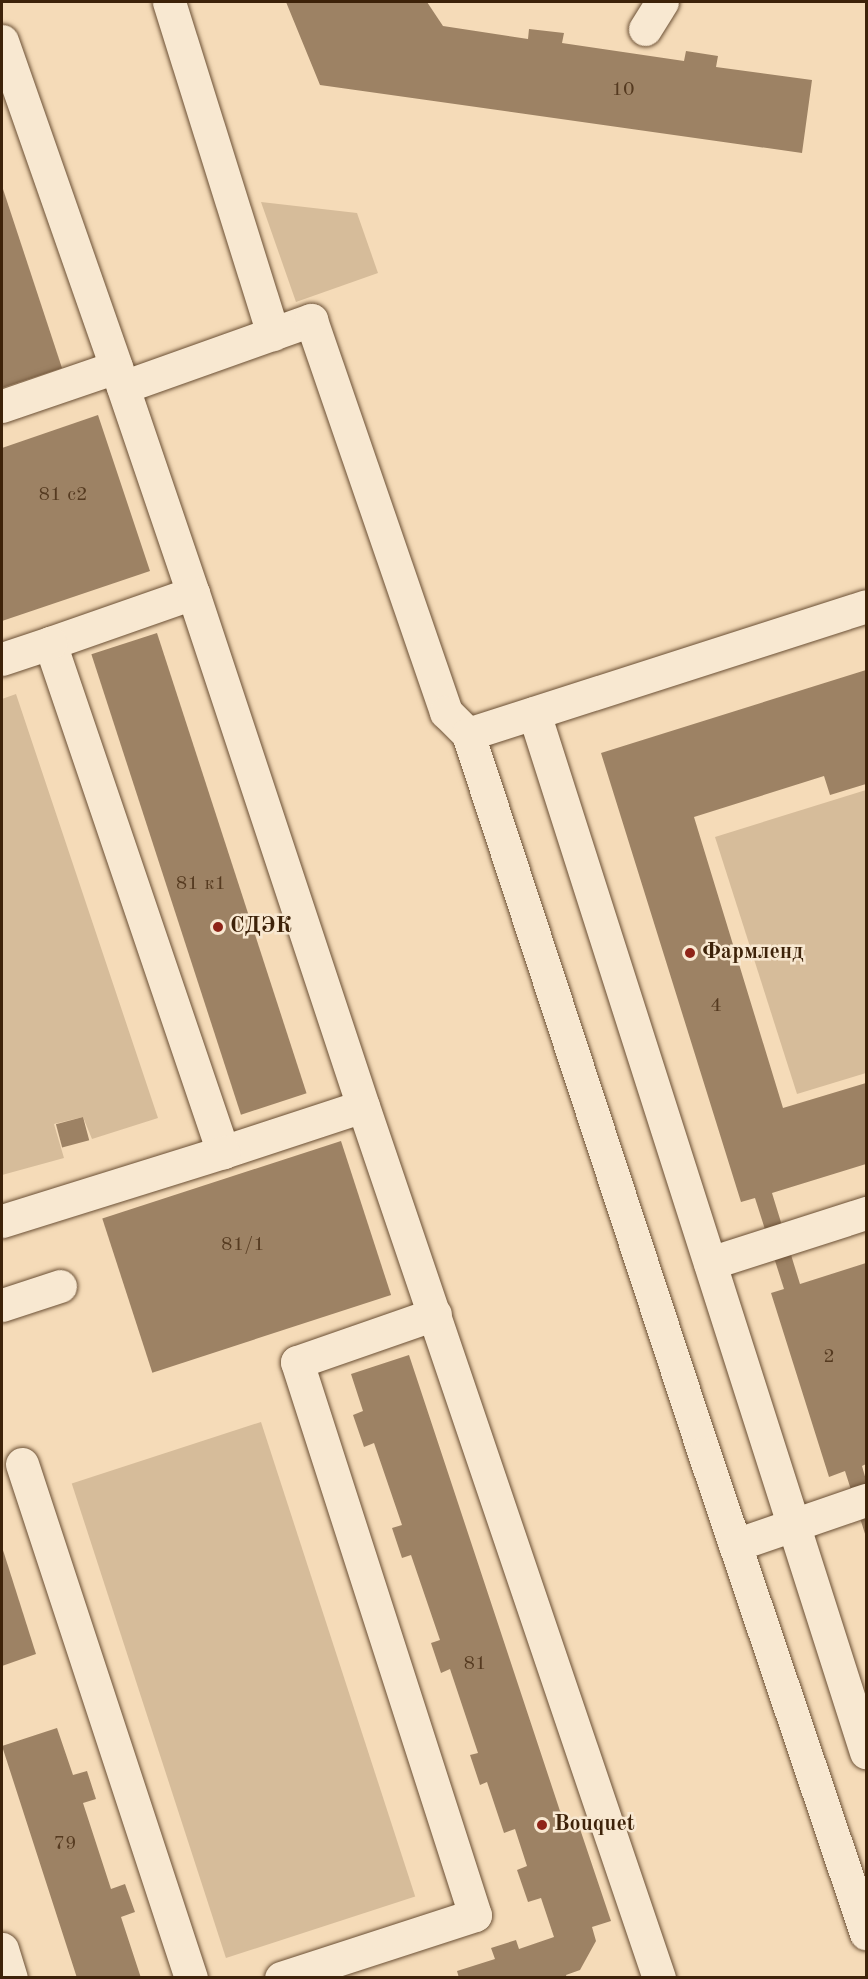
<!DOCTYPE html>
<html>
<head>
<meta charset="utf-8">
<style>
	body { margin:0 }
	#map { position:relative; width:868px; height:1979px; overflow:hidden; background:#f5dbb8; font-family:"Old Standard TT",serif }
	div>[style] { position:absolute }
	.green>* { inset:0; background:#d6bc9a; transform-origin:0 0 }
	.building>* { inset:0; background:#9d8264; transform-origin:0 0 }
	.roads { filter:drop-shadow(0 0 2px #6b5035) drop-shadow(0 0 2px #6b5035) }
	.minor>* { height:33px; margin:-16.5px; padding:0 16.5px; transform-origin:16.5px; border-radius:16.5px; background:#f8e8d1 }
	.dots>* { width:16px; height:16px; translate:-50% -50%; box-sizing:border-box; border:3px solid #f8e8d1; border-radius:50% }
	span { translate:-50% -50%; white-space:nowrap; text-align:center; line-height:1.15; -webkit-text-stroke:5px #f8e8d1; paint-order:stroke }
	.number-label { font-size:20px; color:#553a20 }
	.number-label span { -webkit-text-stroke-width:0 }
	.poi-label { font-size:22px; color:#3d2209; font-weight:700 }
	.left { translate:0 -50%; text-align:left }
	.frame { position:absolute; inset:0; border:3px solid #3d2209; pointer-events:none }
</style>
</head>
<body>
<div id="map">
	<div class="green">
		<div style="clip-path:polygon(261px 202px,357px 213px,378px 273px,296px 302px)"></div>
		<div style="clip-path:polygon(16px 694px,158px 1118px,92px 1139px,83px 1117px,54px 1124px,64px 1158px,2px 1175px,2px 699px)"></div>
		<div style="clip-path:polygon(866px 790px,866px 1073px,797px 1094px,715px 837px)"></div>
		<div style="left:261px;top:1422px;width:499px;height:199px;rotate:72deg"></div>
	</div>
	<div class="building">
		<div style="clip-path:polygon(286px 2px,427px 2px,443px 26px,528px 39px,529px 29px,564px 33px,562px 43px,684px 61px,686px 51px,718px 56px,716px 67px,812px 80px,802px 153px,320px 85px)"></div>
		<div style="clip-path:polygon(2px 186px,62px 368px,2px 388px)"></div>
		<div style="clip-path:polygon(98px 415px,150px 571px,2px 621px,2px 448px)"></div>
		<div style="left:157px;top:633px;width:484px;height:69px;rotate:72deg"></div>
		<div style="clip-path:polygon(866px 670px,866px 784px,830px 795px,824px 776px,694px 817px,783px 1108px,866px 1083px,866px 1164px,772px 1193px,800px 1284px,866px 1263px,866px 1464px,862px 1466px,866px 1480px,866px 1537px,845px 1471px,829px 1477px,771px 1293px,784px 1289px,755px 1198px,741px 1202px,601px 753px)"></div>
		<div style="left:83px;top:1117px;width:24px;height:28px;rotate:75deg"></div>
		<div style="left:341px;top:1141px;width:162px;height:251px;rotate:72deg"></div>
		<div style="clip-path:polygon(409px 1355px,560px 1811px,579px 1826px,611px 1921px,592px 1927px,596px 1941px,580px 1970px,566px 1975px,567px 1978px,459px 1978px,457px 1971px,495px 1959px,491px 1948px,516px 1940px,519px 1949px,554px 1937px,541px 1898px,528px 1902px,517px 1870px,527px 1866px,515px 1829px,504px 1833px,487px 1782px,480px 1785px,470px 1755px,478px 1753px,450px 1669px,441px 1673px,431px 1643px,440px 1640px,411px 1555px,402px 1558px,392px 1528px,402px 1525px,374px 1443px,364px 1447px,353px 1415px,363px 1411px,351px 1374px)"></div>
		<div style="clip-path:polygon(2px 1547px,36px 1654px,2px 1666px)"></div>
		<div style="clip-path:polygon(57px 1728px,73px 1775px,87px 1771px,96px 1799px,83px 1803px,111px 1889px,125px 1884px,135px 1912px,121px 1917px,141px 1978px,77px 1978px,2px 1746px)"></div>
	</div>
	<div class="roads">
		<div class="minor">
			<div style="left:169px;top:2px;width:348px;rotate:72.6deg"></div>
			<div style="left:645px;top:29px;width:32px;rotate:-58deg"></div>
			<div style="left:2px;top:41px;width:345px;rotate:70.7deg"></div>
			<div style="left:123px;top:387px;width:200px;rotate:-19.6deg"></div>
			<div style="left:311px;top:320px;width:415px;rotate:71deg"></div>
			<div style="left:446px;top:712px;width:31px;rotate:45deg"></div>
			<div style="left:468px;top:734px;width:757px;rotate:71.83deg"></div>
			<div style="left:704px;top:1453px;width:507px;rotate:71.35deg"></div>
			<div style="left:2px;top:406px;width:120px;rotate:-18.9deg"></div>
			<div style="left:116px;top:367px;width:239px;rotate:71.2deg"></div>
			<div style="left:193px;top:593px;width:151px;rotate:160.7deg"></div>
			<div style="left:50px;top:643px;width:538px;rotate:71.23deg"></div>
			<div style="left:223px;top:1152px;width:147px;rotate:-18.2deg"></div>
			<div style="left:193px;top:593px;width:540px;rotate:71.67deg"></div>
			<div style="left:363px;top:1106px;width:921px;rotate:71.25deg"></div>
			<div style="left:2px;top:659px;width:51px;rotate:-18.4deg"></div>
			<div style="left:534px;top:713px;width:1091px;rotate:72.28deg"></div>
			<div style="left:468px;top:734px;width:418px;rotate:-17.8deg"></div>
			<div style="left:2px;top:1221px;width:232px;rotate:-17.3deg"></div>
			<div style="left:710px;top:1263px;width:164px;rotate:-17.8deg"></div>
			<div style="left:2px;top:1305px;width:61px;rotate:-18.1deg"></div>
			<div style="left:22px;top:1464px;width:541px;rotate:71.8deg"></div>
			<div style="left:735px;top:1545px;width:139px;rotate:-19deg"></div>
			<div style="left:2px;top:1949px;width:30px;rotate:73deg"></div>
			<div style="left:281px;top:1978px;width:204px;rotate:-18deg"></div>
			<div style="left:475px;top:1915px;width:581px;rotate:-107.84deg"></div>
			<div style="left:297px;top:1362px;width:146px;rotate:-19.2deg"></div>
		</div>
	</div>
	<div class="dots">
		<div style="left:218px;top:927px;background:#8f2418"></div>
		<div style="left:690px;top:953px;background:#8f2418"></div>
		<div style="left:542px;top:1825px;background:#8f2418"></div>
	</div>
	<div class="number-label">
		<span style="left:623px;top:90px">10</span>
		<span style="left:63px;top:495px">81 с2</span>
		<span style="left:201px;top:884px">81 к1</span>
		<span style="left:716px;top:1006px">4</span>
		<span style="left:243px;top:1245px">81/1</span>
		<span style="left:829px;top:1357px">2</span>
		<span style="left:475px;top:1664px">81</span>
		<span style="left:65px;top:1844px">79</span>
	</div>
	<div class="poi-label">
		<span class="left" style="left:230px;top:927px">СДЭК</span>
		<span class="left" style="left:702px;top:953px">Фармленд</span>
		<span class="left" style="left:554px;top:1825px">Bouquet</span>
	</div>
	<div class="frame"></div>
</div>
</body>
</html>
